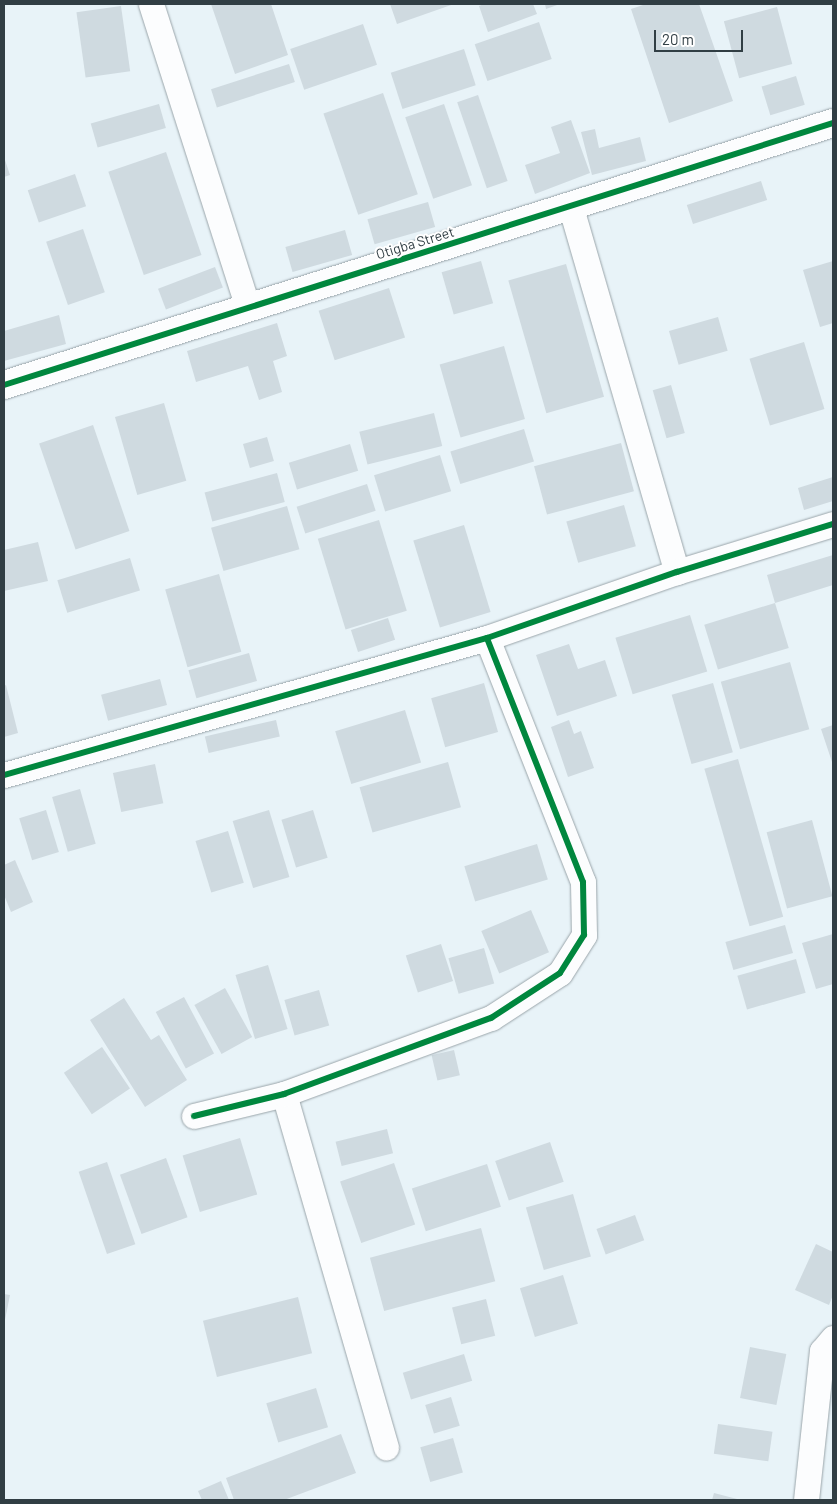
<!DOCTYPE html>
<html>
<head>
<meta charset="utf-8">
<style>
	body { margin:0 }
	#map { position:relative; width:837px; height:1504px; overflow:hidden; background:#e8f3f8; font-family:Barlow,sans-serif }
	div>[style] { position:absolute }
	.building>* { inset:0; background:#cfdae0; transform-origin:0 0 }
	.roads { filter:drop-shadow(0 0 1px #9aa5aa) drop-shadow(0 0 1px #9aa5aa) }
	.minor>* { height:25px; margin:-12.5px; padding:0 12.5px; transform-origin:12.5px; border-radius:12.5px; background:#fcfdfe }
	.tertiary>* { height:28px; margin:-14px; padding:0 14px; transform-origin:14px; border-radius:14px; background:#fcfdfe }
	.cycleway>* { height:6px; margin:-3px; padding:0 3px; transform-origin:3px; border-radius:3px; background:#00873e }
	span { translate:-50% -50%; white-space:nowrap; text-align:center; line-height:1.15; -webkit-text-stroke:4px #fff; paint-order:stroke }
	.street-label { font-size:14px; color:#313e44 }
	.frame { position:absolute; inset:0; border:5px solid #313e44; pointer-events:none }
	.scale { position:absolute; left:654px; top:30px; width:89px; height:22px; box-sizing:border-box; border:2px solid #313e44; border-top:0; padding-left:6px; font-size:15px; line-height:18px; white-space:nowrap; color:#313e44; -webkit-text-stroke:4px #fff; paint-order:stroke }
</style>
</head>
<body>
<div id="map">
	<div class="building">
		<div style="clip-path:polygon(211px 4px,271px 4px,288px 55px,235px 74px)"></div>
		<div style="clip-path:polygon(390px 4px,454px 4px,397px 24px)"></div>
		<div style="clip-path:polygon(484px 4px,533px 4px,537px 14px,488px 32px,479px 6px)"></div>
		<div style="clip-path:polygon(545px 4px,560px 4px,546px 9px)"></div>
		<div style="clip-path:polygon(646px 4px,699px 4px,733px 101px,669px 123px,631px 9px)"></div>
		<div style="left:121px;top:6px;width:66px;height:45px;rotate:82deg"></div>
		<div style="left:777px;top:7px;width:59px;height:55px;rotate:75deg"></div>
		<div style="left:539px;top:22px;width:39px;height:68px;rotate:71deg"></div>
		<div style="left:363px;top:24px;width:43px;height:77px;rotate:71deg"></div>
		<div style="left:464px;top:49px;width:38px;height:77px;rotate:72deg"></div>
		<div style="left:289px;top:64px;width:19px;height:82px;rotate:72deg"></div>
		<div style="left:796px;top:76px;width:30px;height:36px;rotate:73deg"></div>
		<div style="left:383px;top:93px;width:107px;height:63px;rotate:71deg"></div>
		<div style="left:478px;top:95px;width:91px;height:22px;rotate:71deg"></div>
		<div style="left:159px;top:104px;width:25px;height:71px;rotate:74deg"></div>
		<div style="left:444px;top:104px;width:86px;height:41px;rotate:71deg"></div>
		<div style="clip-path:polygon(571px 120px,590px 173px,535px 194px,525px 165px,560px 153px,551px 127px)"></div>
		<div style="clip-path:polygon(595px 129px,599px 148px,640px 137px,646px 161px,592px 175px,581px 132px)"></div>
		<div style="left:166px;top:152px;width:109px;height:61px;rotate:71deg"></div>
		<div style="clip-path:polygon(4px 157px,10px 175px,4px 177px)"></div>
		<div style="left:75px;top:174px;width:34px;height:50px;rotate:71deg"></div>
		<div style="left:761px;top:181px;width:20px;height:78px;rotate:72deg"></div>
		<div style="left:428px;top:202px;width:26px;height:63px;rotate:74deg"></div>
		<div style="left:83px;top:229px;width:67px;height:39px;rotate:71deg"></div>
		<div style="left:345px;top:230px;width:26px;height:62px;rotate:74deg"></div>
		<div style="left:481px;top:261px;width:44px;height:41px;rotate:74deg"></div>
		<div style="clip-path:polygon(833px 261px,833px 323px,820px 327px,803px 270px)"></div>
		<div style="left:566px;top:264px;width:138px;height:60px;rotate:74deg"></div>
		<div style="left:215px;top:267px;width:22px;height:61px;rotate:69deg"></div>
		<div style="left:389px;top:288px;width:52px;height:74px;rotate:72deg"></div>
		<div style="clip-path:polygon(59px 315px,66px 344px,4px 361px,4px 331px)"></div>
		<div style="left:718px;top:317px;width:35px;height:51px;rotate:74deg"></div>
		<div style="clip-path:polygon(277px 323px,287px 356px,273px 361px,282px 392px,259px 400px,248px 366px,196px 382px,187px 351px)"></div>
		<div style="left:804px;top:342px;width:70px;height:57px;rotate:73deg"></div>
		<div style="left:504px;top:346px;width:76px;height:67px;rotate:74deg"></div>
		<div style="left:671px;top:385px;width:50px;height:19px;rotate:74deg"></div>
		<div style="left:164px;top:403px;width:81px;height:51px;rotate:74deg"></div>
		<div style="left:434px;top:413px;width:34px;height:77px;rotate:76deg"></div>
		<div style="left:93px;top:425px;width:112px;height:57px;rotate:71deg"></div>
		<div style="left:524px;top:429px;width:34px;height:77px;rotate:73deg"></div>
		<div style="left:267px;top:437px;width:25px;height:25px;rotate:74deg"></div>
		<div style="left:621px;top:443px;width:50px;height:90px;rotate:75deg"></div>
		<div style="left:350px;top:444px;width:28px;height:64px;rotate:73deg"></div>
		<div style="left:440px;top:455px;width:38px;height:69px;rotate:73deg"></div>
		<div style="left:277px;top:473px;width:30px;height:75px;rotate:75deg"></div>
		<div style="clip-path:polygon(833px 477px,833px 501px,804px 510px,798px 488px)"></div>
		<div style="left:367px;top:484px;width:28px;height:74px;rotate:72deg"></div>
		<div style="left:624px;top:505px;width:43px;height:60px;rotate:74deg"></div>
		<div style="left:287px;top:506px;width:45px;height:79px;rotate:74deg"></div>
		<div style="left:379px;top:520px;width:95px;height:64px;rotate:73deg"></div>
		<div style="left:464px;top:525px;width:91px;height:53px;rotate:73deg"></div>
		<div style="clip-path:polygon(38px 542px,48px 581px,4px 591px,4px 550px)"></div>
		<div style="clip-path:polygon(833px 555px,833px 585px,775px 603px,767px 575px)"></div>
		<div style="left:130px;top:558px;width:34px;height:76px;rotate:73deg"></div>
		<div style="left:219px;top:574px;width:81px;height:56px;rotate:74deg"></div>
		<div style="left:775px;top:603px;width:47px;height:74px;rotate:73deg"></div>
		<div style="left:690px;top:615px;width:59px;height:78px;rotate:73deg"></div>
		<div style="left:388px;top:618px;width:23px;height:39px;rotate:72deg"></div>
		<div style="clip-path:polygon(569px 644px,578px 669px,605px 660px,617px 696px,557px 716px,536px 655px)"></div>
		<div style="left:249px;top:653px;width:29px;height:63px;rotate:74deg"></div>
		<div style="left:790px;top:662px;width:70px;height:72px;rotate:74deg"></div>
		<div style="left:160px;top:679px;width:27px;height:61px;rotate:75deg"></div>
		<div style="left:484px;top:683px;width:51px;height:55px;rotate:74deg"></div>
		<div style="left:713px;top:683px;width:72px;height:43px;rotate:74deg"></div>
		<div style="clip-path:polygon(6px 685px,18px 733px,4px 737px,4px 686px)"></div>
		<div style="left:405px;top:710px;width:55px;height:73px;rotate:73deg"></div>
		<div style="left:276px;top:720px;width:17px;height:73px;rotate:77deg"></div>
		<div style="clip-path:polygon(569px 720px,574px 734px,581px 731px,594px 768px,568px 777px,551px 727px)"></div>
		<div style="clip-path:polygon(833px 725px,833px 765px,821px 729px)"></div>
		<div style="left:738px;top:759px;width:164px;height:35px;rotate:74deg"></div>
		<div style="left:448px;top:762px;width:47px;height:92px;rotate:74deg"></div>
		<div style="left:155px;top:764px;width:40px;height:43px;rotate:78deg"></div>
		<div style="left:80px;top:789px;width:57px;height:29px;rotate:74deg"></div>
		<div style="left:46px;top:810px;width:44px;height:28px;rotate:73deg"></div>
		<div style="left:269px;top:810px;width:70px;height:38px;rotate:73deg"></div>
		<div style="left:313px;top:810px;width:50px;height:33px;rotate:73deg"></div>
		<div style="left:812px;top:820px;width:79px;height:47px;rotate:75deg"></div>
		<div style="left:228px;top:831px;width:54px;height:34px;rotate:73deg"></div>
		<div style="left:537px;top:844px;width:37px;height:76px;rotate:73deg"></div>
		<div style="clip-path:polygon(15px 860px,33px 902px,11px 912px,4px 895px,4px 865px)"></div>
		<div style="left:531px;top:910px;width:46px;height:54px;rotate:67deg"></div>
		<div style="left:785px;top:925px;width:29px;height:62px;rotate:74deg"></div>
		<div style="clip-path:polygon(833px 934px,833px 984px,816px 989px,802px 943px)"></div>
		<div style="left:441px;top:944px;width:39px;height:37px;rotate:72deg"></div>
		<div style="left:484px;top:948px;width:37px;height:37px;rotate:74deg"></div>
		<div style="left:796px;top:959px;width:35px;height:61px;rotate:74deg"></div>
		<div style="left:268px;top:965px;width:67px;height:34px;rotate:73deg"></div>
		<div style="left:225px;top:988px;width:56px;height:35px;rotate:61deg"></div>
		<div style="left:319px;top:990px;width:37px;height:36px;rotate:74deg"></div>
		<div style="left:184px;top:997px;width:64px;height:32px;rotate:62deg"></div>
		<div style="clip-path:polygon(124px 998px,151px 1040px,159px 1035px,187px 1080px,145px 1107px,90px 1020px)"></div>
		<div style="left:102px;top:1047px;width:50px;height:46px;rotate:56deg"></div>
		<div style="left:454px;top:1050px;width:26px;height:23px;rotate:77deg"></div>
		<div style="left:387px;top:1129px;width:25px;height:53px;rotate:76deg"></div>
		<div style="left:240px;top:1138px;width:59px;height:60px;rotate:73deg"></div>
		<div style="left:550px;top:1142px;width:42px;height:58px;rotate:71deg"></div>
		<div style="left:166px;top:1158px;width:63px;height:49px;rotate:70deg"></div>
		<div style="left:107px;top:1162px;width:87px;height:30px;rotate:71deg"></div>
		<div style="left:394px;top:1163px;width:65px;height:57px;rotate:71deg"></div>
		<div style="left:487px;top:1164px;width:45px;height:79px;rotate:72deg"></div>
		<div style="left:573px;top:1194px;width:65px;height:49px;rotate:74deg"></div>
		<div style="left:635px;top:1215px;width:27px;height:41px;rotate:70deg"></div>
		<div style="left:481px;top:1228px;width:55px;height:115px;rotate:75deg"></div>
		<div style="clip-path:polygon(816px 1244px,833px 1252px,833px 1295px,829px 1305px,795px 1290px)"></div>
		<div style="left:563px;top:1275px;width:51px;height:45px;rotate:73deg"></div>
		<div style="clip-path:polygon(4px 1294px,10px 1295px,5px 1320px,4px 1320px)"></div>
		<div style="left:298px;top:1297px;width:58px;height:98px;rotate:76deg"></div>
		<div style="left:486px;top:1299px;width:38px;height:35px;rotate:76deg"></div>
		<div style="left:750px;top:1347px;width:37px;height:52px;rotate:11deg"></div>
		<div style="left:464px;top:1354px;width:28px;height:64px;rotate:73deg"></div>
		<div style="left:316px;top:1388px;width:41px;height:52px;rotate:73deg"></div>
		<div style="left:451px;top:1397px;width:30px;height:27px;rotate:73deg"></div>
		<div style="left:718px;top:1424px;width:55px;height:30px;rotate:8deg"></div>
		<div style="clip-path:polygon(341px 1434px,356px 1473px,284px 1500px,234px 1500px,226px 1478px)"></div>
		<div style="left:453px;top:1438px;width:36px;height:34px;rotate:74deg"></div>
		<div style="clip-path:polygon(221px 1481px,229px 1500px,202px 1500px,198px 1491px)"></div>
		<div style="clip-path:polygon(714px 1493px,741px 1500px,712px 1500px)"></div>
	</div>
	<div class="roads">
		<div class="minor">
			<div style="left:151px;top:4px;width:319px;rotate:72.3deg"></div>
			<div style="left:571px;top:208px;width:379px;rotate:73.8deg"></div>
			<div style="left:4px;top:775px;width:502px;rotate:-15.84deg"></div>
			<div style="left:487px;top:638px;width:201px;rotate:-19.2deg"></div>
			<div style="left:677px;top:572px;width:163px;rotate:-17.1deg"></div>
			<div style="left:284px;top:1094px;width:368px;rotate:73.9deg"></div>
			<div style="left:194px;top:1116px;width:93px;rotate:-13.7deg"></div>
			<div style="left:284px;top:1094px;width:221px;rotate:-20.2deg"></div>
			<div style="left:491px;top:1018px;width:82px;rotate:-33.1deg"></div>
			<div style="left:560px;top:973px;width:45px;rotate:-57.7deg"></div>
			<div style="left:584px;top:935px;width:53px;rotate:-91.1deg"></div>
			<div style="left:583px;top:882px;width:262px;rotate:-111.5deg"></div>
			<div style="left:806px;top:1500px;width:150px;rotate:-83.9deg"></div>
			<div style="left:822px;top:1351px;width:17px;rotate:-50deg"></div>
		</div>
		<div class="tertiary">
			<div style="left:4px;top:385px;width:869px;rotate:-17.54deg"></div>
		</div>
	</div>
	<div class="cycleway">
		<div style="left:4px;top:385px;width:869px;rotate:-17.54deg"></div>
		<div style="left:4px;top:775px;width:502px;rotate:-15.84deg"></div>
		<div style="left:487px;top:638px;width:201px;rotate:-19.2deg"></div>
		<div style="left:677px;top:572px;width:163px;rotate:-17.1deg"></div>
		<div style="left:194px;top:1116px;width:93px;rotate:-13.7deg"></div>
		<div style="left:284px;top:1094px;width:221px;rotate:-20.2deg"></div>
		<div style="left:491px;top:1018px;width:82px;rotate:-33.1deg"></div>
		<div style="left:560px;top:973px;width:45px;rotate:-57.7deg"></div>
		<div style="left:584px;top:935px;width:53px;rotate:-91.1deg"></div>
		<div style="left:583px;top:882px;width:262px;rotate:-111.5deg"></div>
	</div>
	<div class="street-label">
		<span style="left:415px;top:243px;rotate:-17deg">Otigba Street</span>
	</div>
	<div class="frame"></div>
	<div class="scale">20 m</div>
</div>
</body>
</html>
